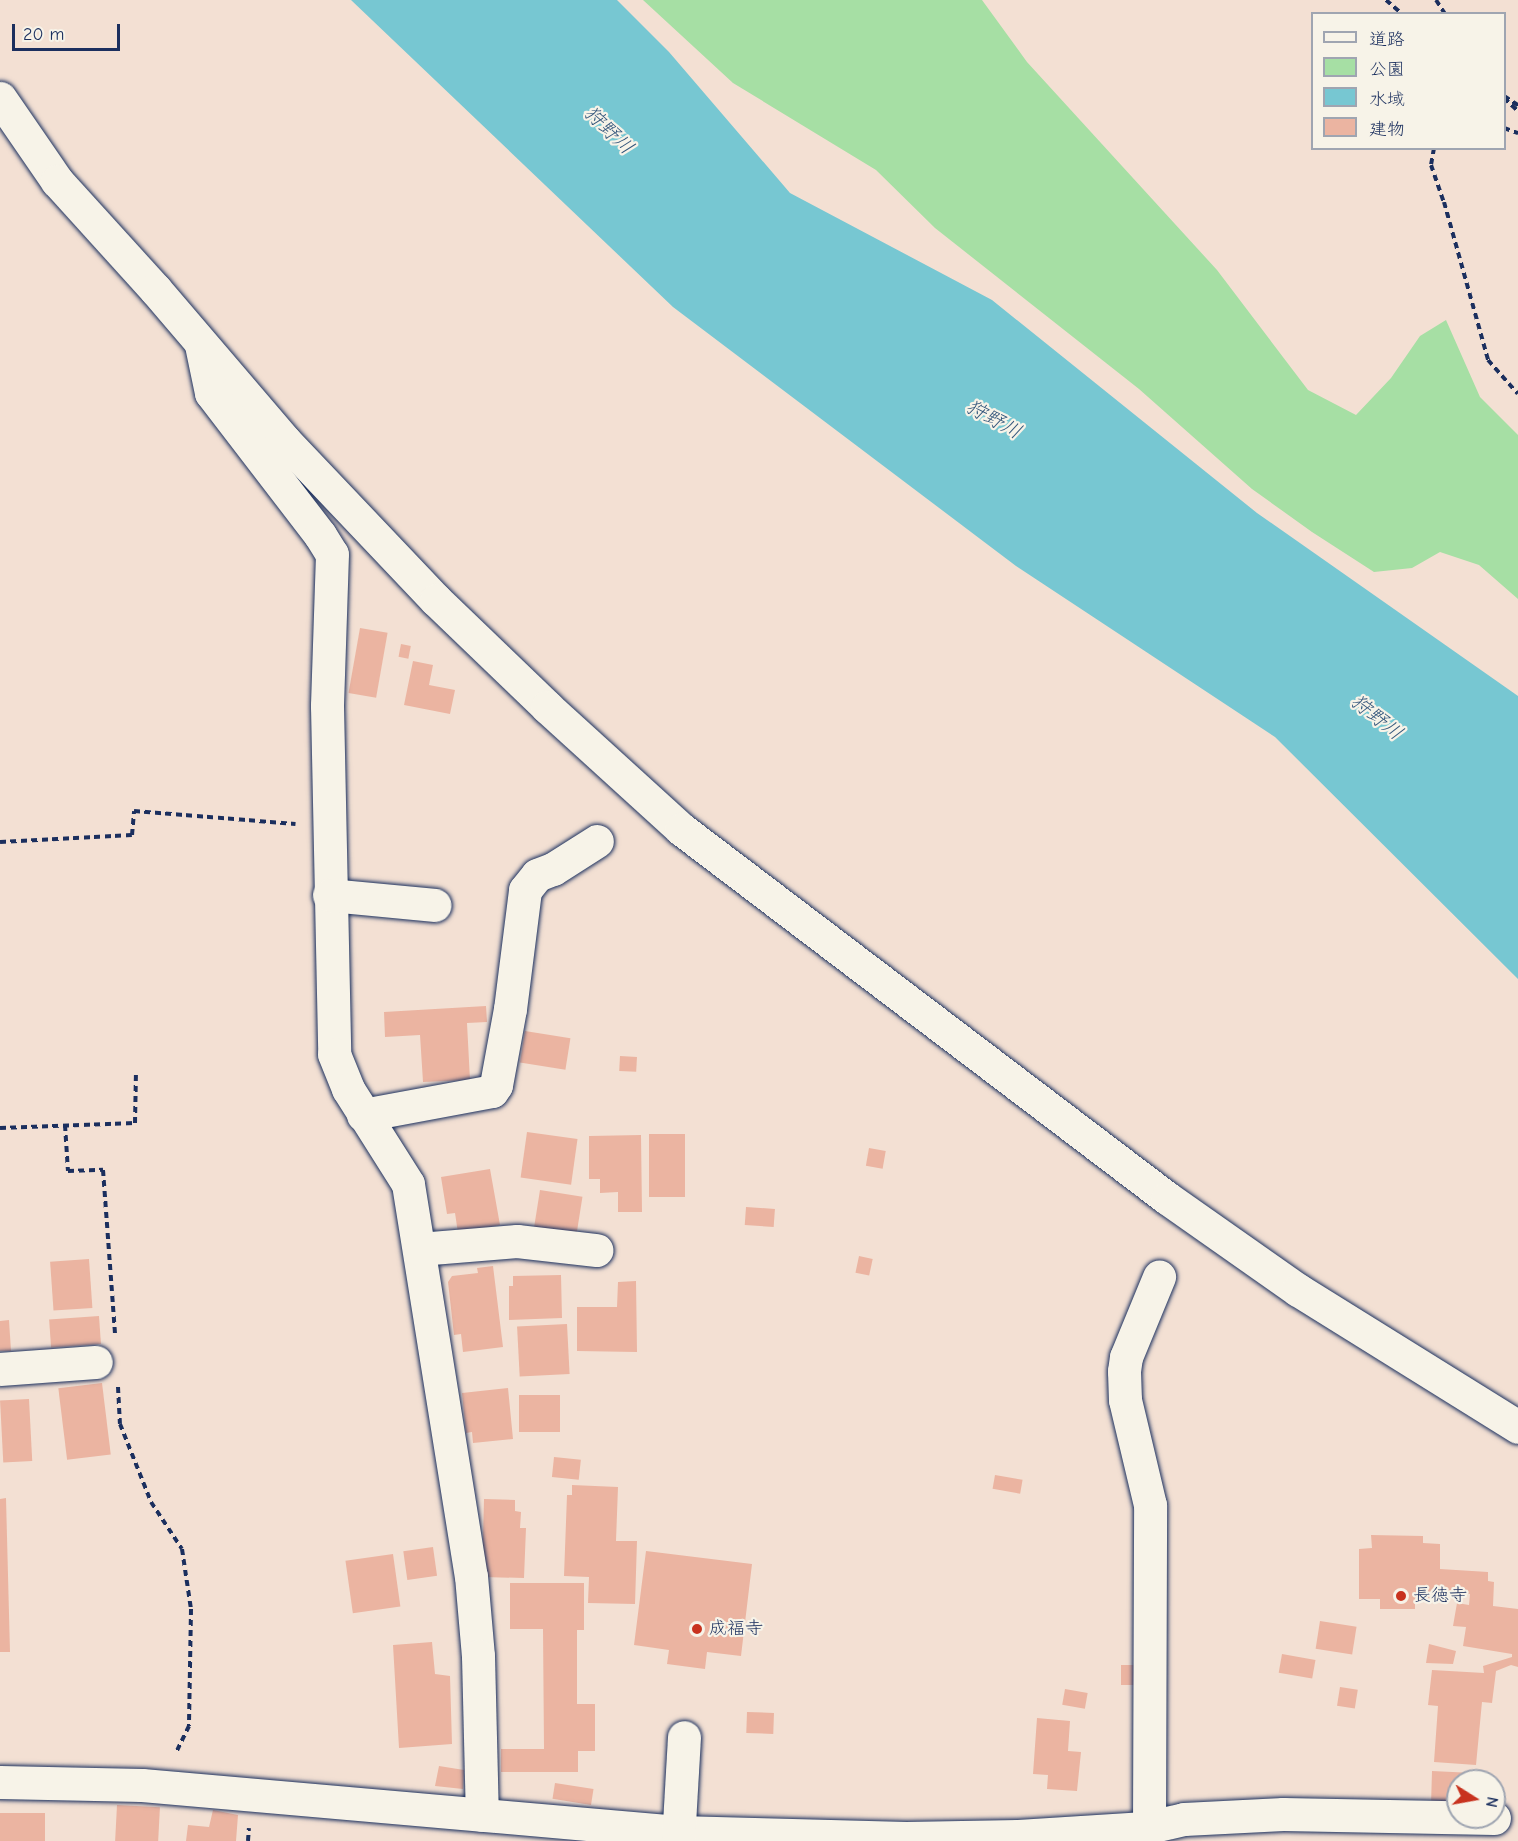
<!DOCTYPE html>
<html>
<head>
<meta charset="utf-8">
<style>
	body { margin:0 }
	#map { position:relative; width:1518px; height:1841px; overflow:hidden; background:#f3e0d3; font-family:"Comic Neue","Klee One",sans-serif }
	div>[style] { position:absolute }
	.green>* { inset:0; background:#a6dfa4 }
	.water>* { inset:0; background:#77c7d2 }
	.building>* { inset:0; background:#ebb4a1; transform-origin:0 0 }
	.path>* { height:4px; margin-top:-2px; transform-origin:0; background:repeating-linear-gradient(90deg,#1b2f5e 0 6px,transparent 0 10.5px) }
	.roads { filter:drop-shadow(0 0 2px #1b2f5e) drop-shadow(0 0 2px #1b2f5e) }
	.minor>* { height:33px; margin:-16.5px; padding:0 16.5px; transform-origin:16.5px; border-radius:16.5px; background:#f7f3e8 }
	.dots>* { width:16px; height:16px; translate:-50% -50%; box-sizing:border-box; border:3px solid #f7f3e8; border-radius:50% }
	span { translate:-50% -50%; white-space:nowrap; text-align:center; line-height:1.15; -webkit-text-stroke:4.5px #f7f3e8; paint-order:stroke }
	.poi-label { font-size:18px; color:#1b2f5e }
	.left { translate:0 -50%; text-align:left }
	.water-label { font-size:20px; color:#32557b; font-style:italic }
	.legend { position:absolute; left:1311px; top:12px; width:195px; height:138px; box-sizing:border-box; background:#f7f3e8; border:2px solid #9fa5b1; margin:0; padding:8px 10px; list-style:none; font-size:18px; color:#1b2f5e }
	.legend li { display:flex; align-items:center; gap:12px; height:30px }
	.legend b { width:30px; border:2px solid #9fa5b1 }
	.north { position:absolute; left:1446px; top:1769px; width:60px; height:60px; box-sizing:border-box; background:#f7f3e8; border:2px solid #9fa5b1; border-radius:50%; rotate:101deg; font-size:16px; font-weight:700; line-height:24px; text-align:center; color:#1b2f5e }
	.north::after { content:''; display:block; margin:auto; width:21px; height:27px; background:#c8321e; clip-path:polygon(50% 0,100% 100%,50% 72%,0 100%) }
	.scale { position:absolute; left:12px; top:24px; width:108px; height:27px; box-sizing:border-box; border:3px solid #1b2f5e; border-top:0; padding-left:8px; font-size:18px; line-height:21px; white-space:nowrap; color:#1b2f5e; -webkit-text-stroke:4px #f7f3e8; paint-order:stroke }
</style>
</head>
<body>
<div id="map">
	<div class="green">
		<div style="clip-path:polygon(643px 0,982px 0,1027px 62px,1217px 270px,1308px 390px,1356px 415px,1391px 378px,1420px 336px,1446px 320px,1480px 397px,1518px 435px,1518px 599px,1479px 565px,1440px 552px,1412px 568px,1374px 572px,1312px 532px,1252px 489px,1139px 389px,935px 228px,876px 170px,733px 83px)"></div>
	</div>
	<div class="water">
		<div style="clip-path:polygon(351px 0,617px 0,669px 52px,790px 193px,992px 300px,1257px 513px,1518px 696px,1518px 979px,1275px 737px,1016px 566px,673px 307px)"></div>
	</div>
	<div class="building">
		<div style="left:360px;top:628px;width:28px;height:66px;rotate:10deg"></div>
		<div style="left:401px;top:644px;width:10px;height:13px;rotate:11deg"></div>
		<div style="clip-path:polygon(413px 661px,433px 665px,429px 685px,455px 690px,450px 714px,404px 705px)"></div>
		<div style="clip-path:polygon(486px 1006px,487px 1022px,467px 1023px,470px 1080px,423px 1082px,420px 1035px,385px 1037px,384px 1012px)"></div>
		<div style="left:525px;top:1031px;width:46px;height:32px;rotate:9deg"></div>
		<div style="left:620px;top:1056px;width:17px;height:15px;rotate:3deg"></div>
		<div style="left:527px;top:1132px;width:51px;height:46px;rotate:8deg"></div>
		<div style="left:649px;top:1134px;width:36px;height:63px"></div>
		<div style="clip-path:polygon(641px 1135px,642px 1212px,618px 1212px,618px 1192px,600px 1193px,600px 1179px,589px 1179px,589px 1136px)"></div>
		<div style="left:869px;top:1148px;width:17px;height:18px;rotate:10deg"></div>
		<div style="clip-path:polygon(490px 1169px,500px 1225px,458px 1233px,455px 1213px,447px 1214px,441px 1177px)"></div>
		<div style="left:540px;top:1190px;width:43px;height:40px;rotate:9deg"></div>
		<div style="left:746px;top:1207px;width:29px;height:18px;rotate:4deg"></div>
		<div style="left:859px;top:1256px;width:14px;height:17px;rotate:12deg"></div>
		<div style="left:89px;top:1259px;width:49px;height:39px;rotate:86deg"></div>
		<div style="clip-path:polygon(493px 1266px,503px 1347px,463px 1352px,461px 1334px,454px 1335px,448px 1282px,452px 1276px,478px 1273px,477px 1268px)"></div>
		<div style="clip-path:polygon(561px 1275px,562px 1318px,509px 1320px,509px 1286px,513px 1286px,513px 1276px)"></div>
		<div style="clip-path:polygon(636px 1281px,637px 1352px,577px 1351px,577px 1307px,617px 1307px,618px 1282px)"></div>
		<div style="left:99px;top:1316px;width:28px;height:50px;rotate:86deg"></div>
		<div style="clip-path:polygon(9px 1320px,11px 1351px,0 1351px,0 1321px)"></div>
		<div style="left:567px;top:1324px;width:50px;height:50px;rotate:87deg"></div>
		<div style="left:102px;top:1383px;width:72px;height:44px;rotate:83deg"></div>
		<div style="clip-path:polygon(508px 1388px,513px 1439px,473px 1443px,472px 1432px,466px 1433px,462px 1393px)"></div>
		<div style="left:519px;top:1395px;width:41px;height:37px"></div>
		<div style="left:29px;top:1399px;width:62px;height:29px;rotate:87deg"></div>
		<div style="left:554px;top:1457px;width:27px;height:20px;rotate:6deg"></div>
		<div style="left:995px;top:1475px;width:28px;height:14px;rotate:10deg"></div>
		<div style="clip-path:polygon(572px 1485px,618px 1487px,616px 1541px,637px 1541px,635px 1604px,588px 1603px,589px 1577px,564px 1576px,567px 1495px,572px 1495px)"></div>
		<div style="clip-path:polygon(6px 1498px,10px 1652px,0 1652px,0 1499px)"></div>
		<div style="clip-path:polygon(484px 1499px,515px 1500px,515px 1511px,521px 1512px,520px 1528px,526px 1528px,524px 1578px,482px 1577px)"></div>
		<div style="clip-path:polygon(1371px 1535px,1423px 1536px,1423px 1543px,1440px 1544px,1440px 1569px,1488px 1572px,1488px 1581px,1494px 1582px,1493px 1606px,1518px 1609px,1518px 1667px,1511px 1665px,1496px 1671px,1492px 1703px,1482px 1702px,1476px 1765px,1434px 1762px,1438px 1706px,1428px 1705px,1432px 1670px,1484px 1673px,1483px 1666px,1512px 1657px,1512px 1654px,1463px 1646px,1466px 1627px,1453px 1626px,1457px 1603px,1469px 1605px,1470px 1594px,1439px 1592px,1438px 1599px,1415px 1598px,1415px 1609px,1380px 1609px,1380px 1599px,1359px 1599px,1359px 1549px,1372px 1548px)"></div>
		<div style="left:433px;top:1547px;width:29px;height:30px;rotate:82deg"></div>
		<div style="clip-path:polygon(646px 1551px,752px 1564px,741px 1656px,707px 1652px,705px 1669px,667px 1664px,669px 1650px,634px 1645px)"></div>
		<div style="left:393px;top:1554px;width:53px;height:48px;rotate:82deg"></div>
		<div style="clip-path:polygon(510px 1583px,584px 1583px,584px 1630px,577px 1630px,577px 1704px,595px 1704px,595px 1751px,578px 1751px,578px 1772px,501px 1772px,501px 1749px,544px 1749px,543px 1629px,510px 1629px)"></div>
		<div style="left:1320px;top:1621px;width:37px;height:28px;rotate:9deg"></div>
		<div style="clip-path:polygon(432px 1642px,435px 1674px,450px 1676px,452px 1744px,399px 1748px,393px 1645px)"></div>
		<div style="clip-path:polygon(1429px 1644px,1456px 1651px,1453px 1664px,1426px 1663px)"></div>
		<div style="left:1282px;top:1654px;width:34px;height:19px;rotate:10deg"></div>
		<div style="left:1121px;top:1665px;width:14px;height:20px"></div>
		<div style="left:1340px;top:1687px;width:18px;height:19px;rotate:9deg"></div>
		<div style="left:1065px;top:1689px;width:23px;height:16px;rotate:10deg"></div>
		<div style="left:747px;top:1712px;width:27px;height:21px;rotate:2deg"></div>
		<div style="clip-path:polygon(1037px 1718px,1070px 1721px,1068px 1751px,1081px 1752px,1077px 1791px,1047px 1789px,1048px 1775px,1033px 1774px)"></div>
		<div style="clip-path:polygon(439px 1766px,464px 1770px,463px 1789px,435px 1786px)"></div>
		<div style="clip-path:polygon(1432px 1771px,1473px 1773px,1473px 1781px,1458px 1781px,1458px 1807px,1431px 1805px)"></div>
		<div style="left:555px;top:1783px;width:39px;height:16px;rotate:9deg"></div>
		<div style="left:117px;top:1805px;width:43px;height:36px;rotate:3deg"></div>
		<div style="clip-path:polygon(213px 1810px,238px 1815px,236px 1841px,186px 1841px,188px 1825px,209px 1827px)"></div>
		<div style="left:0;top:1813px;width:45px;height:28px"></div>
	</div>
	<div class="path">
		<div style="left:1386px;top:0;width:21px;rotate:41deg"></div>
		<div style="left:1436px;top:0;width:17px;rotate:57deg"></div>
		<div style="left:1504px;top:96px;width:17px;rotate:33deg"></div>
		<div style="left:1504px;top:98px;width:19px;rotate:43deg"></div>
		<div style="left:1504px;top:128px;width:15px;rotate:20deg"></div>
		<div style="left:1434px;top:148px;width:17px;rotate:100deg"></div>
		<div style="left:1431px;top:165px;width:39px;rotate:71deg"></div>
		<div style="left:1444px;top:202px;width:164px;rotate:74.4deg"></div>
		<div style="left:1488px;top:360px;width:45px;rotate:48.6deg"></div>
		<div style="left:0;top:842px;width:132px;rotate:-3deg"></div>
		<div style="left:132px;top:835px;width:24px;rotate:-85deg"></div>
		<div style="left:134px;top:811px;width:162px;rotate:4.6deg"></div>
		<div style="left:65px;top:1125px;width:46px;rotate:86.3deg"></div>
		<div style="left:68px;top:1171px;width:35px;rotate:-2deg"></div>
		<div style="left:103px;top:1170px;width:164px;rotate:85.8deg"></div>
		<div style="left:0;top:1128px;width:135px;rotate:-2.1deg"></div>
		<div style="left:135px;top:1123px;width:52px;rotate:-88.9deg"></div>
		<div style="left:118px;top:1387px;width:37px;rotate:87deg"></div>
		<div style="left:120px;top:1424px;width:84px;rotate:68.3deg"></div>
		<div style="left:151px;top:1502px;width:56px;rotate:56.6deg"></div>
		<div style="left:182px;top:1549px;width:61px;rotate:81.5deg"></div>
		<div style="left:191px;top:1609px;width:117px;rotate:91deg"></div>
		<div style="left:189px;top:1726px;width:30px;rotate:116deg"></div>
		<div style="left:248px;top:1841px;width:13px;rotate:-86deg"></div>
	</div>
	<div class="roads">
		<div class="minor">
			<div style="left:0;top:98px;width:101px;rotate:55.5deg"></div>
			<div style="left:57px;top:181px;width:146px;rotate:47.8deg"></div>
			<div style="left:155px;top:289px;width:200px;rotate:49.5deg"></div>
			<div style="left:285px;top:441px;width:219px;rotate:46.5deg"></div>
			<div style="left:436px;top:600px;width:154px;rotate:43.9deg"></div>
			<div style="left:547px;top:707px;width:181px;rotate:42.3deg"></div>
			<div style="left:681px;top:829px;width:610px;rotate:37.21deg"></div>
			<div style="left:1167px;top:1198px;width:160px;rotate:35.1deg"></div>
			<div style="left:1298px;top:1290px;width:259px;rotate:31.9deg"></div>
			<div style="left:201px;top:345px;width:49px;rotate:78.2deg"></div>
			<div style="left:211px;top:393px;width:179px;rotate:52.5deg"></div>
			<div style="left:320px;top:535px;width:22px;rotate:58deg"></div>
			<div style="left:332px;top:554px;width:152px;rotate:91.9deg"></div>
			<div style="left:327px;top:706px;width:348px;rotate:88.8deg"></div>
			<div style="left:334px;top:1054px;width:38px;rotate:68deg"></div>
			<div style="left:348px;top:1089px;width:112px;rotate:57.7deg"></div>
			<div style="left:408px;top:1184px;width:397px;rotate:80.9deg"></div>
			<div style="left:471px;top:1576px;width:80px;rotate:85deg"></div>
			<div style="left:478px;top:1656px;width:159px;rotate:88.6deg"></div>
			<div style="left:329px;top:895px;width:106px;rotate:5.4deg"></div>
			<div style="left:363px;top:1115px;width:131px;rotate:-10.5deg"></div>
			<div style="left:492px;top:1091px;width:7px;rotate:-56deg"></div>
			<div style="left:496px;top:1085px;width:77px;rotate:-79.6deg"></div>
			<div style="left:510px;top:1009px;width:120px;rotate:-82.8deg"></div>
			<div style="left:525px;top:890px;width:19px;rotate:-51deg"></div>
			<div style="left:537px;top:875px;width:17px;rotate:-21deg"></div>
			<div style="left:553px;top:869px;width:52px;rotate:-32.5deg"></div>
			<div style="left:419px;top:1249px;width:98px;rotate:-4.7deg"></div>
			<div style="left:517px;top:1241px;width:80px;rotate:6.5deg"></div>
			<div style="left:0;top:1369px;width:96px;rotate:-4.2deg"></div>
			<div style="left:0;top:1782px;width:142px;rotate:1.2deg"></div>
			<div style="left:142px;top:1785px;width:538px;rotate:5.01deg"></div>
			<div style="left:678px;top:1832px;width:228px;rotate:1.5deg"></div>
			<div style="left:906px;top:1838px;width:112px;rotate:-1deg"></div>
			<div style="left:1018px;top:1836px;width:127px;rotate:-3.6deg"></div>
			<div style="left:1145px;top:1828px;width:40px;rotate:-13deg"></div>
			<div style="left:1184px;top:1819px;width:99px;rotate:-2.9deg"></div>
			<div style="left:1283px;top:1814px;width:211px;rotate:1.1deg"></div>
			<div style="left:1149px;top:1827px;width:322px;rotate:-89.8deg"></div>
			<div style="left:1150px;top:1505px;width:108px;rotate:-103.4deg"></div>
			<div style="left:1125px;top:1400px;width:29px;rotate:-92deg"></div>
			<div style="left:1124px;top:1371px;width:14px;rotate:-82deg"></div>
			<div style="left:1126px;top:1357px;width:87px;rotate:-67.6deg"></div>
			<div style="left:678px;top:1841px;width:104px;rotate:-86.7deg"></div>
		</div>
	</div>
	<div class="dots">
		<div style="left:1401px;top:1596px;background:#c8321e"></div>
		<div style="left:697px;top:1629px;background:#c8321e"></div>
	</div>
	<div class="poi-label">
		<span class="left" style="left:1413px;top:1596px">長徳寺</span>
		<span class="left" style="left:709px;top:1629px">成福寺</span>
	</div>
	<div class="water-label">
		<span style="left:609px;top:130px;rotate:44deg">狩野川</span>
		<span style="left:994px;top:419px;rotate:29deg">狩野川</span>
		<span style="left:1377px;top:717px;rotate:39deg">狩野川</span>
	</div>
	<ul class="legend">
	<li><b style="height:8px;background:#f7f3e8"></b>道路</li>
	<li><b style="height:16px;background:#a6dfa4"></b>公園</li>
	<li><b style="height:16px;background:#77c7d2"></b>水域</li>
	<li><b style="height:16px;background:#ebb4a1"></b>建物</li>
	</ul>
	<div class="north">N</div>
	<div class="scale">20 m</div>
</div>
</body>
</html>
